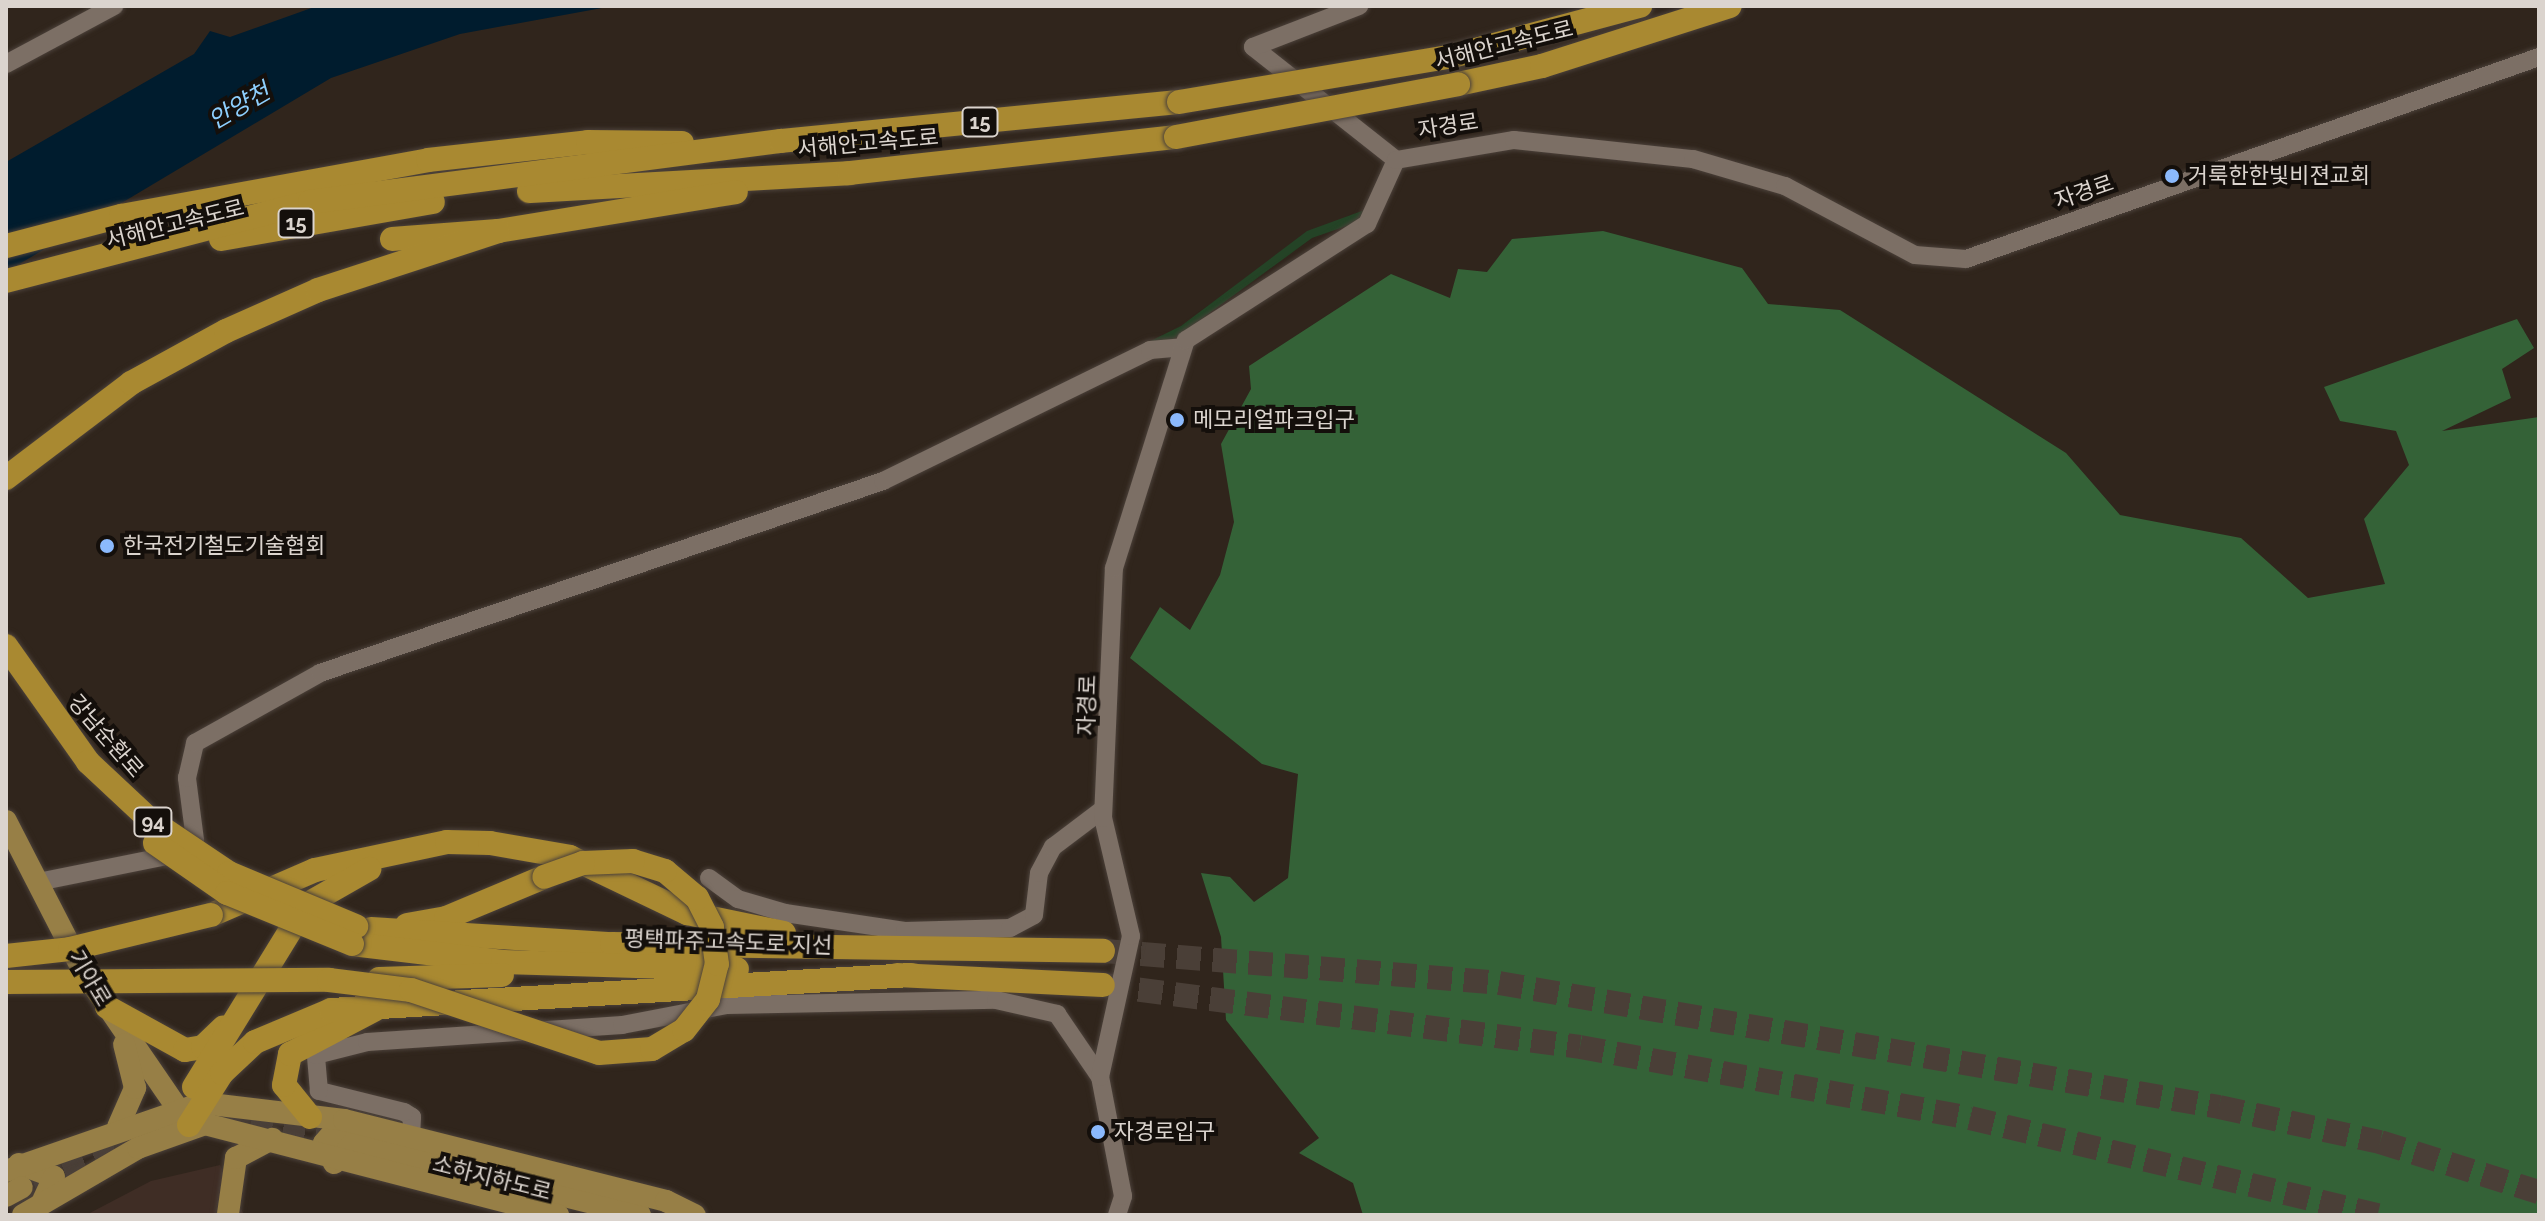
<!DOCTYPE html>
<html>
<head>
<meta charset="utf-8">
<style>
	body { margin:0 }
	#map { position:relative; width:2545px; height:1221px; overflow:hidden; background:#30251c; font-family:Raleway,"Noto Sans KR",sans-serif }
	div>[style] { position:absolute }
	.industrial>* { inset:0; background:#3f2d25 }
	.green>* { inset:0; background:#244326 }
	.forest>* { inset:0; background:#346237 }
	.water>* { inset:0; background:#001c2e }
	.major-tunnel>* { height:22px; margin-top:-11px; transform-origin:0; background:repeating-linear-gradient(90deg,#4a3f37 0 22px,transparent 0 33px) }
	.highway-tunnel>* { height:24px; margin-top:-12px; transform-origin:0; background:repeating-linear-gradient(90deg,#4a3f37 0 24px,transparent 0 36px) }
	.roads { filter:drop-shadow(0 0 2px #4b413a) drop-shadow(0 0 2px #4b413a) }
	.minor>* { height:18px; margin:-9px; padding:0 9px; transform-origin:9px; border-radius:9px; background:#7c6f65 }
	.major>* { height:22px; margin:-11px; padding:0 11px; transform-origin:11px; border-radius:11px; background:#977f46 }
	.highway>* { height:24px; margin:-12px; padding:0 12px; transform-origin:12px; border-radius:12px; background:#a98931 }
	.bridges { filter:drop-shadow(0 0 2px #4b413a) drop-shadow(0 0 2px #4b413a) }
	.highway-bridge>* { height:24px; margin:-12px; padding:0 12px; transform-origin:12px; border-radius:12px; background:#a98931 }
	.dots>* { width:22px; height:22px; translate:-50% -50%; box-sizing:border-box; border:4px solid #140f0b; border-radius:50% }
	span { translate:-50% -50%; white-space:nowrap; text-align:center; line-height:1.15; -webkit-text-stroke:8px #140f0b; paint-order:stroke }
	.shield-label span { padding:2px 6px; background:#140f0b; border:2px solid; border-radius:6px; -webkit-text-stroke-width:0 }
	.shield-label { font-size:20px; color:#dbd4ce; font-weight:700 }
	.street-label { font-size:22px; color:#dbd4ce }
	.poi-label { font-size:22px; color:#dbd4ce }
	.left { translate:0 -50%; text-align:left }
	.water-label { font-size:24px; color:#8ecffd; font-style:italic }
	.frame { position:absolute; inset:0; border:8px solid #dbd4ce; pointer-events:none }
</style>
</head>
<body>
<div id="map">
	<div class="industrial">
		<div style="clip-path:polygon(220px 1165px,244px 1215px,86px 1215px,151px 1181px)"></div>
	</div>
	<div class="green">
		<div style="clip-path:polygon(1370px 208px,1355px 223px,1312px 238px,1170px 342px,887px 470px,1181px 326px,1307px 231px)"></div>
	</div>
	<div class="forest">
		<div style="clip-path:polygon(1603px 231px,1742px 268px,1768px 304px,1840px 310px,2066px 453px,2120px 515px,2241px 538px,2308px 598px,2385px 584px,2364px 519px,2409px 465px,2396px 431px,2340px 421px,2324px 387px,2517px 319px,2534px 348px,2502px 369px,2511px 398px,2442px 431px,2539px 417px,2539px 1215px,1363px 1215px,1353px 1183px,1299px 1153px,1319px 1138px,1226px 1020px,1221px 937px,1201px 873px,1230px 877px,1254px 902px,1288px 878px,1298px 774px,1262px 764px,1130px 658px,1160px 607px,1190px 630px,1220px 575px,1234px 522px,1221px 444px,1251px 389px,1249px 366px,1391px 274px,1450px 298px,1458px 269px,1487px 272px,1512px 239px)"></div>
	</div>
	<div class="water">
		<div style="clip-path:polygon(317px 6px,613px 6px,460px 34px,331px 78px,6px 272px,6px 162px,194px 54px,210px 31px,230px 37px)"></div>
	</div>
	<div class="major-tunnel">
		<div style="left:250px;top:1128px;width:94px;rotate:8deg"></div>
		<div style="left:33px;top:1182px;width:125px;rotate:-21.6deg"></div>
	</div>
	<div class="highway-tunnel">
		<div style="left:1105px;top:951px;width:395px;rotate:4.6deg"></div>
		<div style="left:1499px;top:983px;width:731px;rotate:9.77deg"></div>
		<div style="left:2219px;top:1107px;width:165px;rotate:12.3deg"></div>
		<div style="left:2380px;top:1142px;width:167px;rotate:17.5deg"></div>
		<div style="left:1103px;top:985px;width:481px;rotate:7.4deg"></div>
		<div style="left:1580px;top:1047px;width:396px;rotate:10.3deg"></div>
		<div style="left:1970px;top:1118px;width:419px;rotate:13.4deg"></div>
	</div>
	<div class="roads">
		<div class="minor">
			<div style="left:1253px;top:47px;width:182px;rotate:38.3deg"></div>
			<div style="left:1253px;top:47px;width:114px;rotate:-21.1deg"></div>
			<div style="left:6px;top:64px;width:123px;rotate:-28.2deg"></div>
			<div style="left:709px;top:878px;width:36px;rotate:36deg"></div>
			<div style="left:738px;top:899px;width:49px;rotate:16.6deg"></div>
			<div style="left:785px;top:913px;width:121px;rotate:8.5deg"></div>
			<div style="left:905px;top:931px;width:105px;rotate:-1.6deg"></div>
			<div style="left:1010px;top:928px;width:27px;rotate:-28deg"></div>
			<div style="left:1034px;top:915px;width:42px;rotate:-83.2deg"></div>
			<div style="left:1039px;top:873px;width:30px;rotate:-62deg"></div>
			<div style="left:1053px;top:847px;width:61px;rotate:-37.1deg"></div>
			<div style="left:38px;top:882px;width:152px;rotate:-11.4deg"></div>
			<div style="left:187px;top:852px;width:14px;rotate:-56deg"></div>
			<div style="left:195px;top:840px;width:63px;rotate:-97.4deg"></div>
			<div style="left:187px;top:778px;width:36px;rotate:-77deg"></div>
			<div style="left:195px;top:743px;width:143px;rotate:-29.2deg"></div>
			<div style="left:320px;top:673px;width:595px;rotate:-18.83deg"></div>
			<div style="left:883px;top:481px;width:297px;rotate:-26.1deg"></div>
			<div style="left:1150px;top:350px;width:32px;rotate:-5deg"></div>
			<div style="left:411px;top:1137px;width:20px;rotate:-87deg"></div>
			<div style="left:412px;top:1117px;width:9px;rotate:-148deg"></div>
			<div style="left:404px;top:1112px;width:88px;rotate:-166.1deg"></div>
			<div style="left:319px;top:1091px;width:36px;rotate:-95deg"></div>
			<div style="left:316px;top:1055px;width:53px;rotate:-14.3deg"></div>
			<div style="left:367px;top:1042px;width:256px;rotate:-3.8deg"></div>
			<div style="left:622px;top:1025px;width:107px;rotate:-10.8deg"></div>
			<div style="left:727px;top:1005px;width:269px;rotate:-1.1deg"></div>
			<div style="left:996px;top:1000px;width:63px;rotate:12.9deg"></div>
			<div style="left:1057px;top:1014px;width:76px;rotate:55.7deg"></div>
			<div style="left:1117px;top:1215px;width:20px;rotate:-72deg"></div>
			<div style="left:1123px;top:1196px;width:121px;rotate:-100.9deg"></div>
			<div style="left:1100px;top:1077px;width:144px;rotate:-77.6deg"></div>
			<div style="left:1131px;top:936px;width:121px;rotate:-103.3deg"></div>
			<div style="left:1103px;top:818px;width:250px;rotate:-87.5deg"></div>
			<div style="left:1114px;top:568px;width:239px;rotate:-72.5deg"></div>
			<div style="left:1186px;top:340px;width:215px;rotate:-32.7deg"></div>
			<div style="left:1367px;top:224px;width:70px;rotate:-65.6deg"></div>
			<div style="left:1396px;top:160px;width:120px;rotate:-9.6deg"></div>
			<div style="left:1514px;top:140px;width:180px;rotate:6.1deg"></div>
			<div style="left:1693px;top:159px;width:96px;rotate:16.4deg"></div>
			<div style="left:1785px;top:186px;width:147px;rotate:28deg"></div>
			<div style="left:1915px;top:255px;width:51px;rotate:4.5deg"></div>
			<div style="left:1966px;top:259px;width:608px;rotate:-19.42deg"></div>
		</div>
		<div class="major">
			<div style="left:6px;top:821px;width:166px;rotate:62.8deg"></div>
			<div style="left:82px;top:969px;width:184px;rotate:55.6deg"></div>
			<div style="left:118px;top:1127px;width:43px;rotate:-66.4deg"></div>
			<div style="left:135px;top:1088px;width:45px;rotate:-104deg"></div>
			<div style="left:344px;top:1141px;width:305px;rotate:14deg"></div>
			<div style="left:334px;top:1163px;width:22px;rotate:-117deg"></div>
			<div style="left:324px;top:1143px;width:30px;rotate:-49deg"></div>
			<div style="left:19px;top:1164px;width:37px;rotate:20deg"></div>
			<div style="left:54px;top:1177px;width:29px;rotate:115deg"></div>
			<div style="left:6px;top:1171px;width:207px;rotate:-19.1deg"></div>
			<div style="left:202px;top:1103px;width:143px;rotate:6.8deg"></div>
			<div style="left:344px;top:1120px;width:332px;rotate:14.1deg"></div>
			<div style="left:666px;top:1201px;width:32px;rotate:26deg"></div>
			<div style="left:6px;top:1196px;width:18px;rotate:-29deg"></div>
			<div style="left:228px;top:1214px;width:57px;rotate:-81.9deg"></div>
			<div style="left:236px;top:1158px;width:41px;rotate:-27.8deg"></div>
			<div style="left:23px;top:1215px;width:133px;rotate:-30.2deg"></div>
			<div style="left:138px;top:1148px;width:71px;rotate:-19.7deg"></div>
			<div style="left:205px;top:1124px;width:365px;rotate:14.5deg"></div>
		</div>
		<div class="highway">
			<div style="left:1449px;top:57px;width:198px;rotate:-15deg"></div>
			<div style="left:1458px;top:84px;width:86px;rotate:-12.1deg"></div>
			<div style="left:1542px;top:66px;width:197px;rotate:-17.7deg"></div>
			<div style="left:529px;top:191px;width:321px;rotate:-3.2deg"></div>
			<div style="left:849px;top:173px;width:329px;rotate:-6.3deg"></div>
			<div style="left:221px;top:239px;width:215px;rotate:-9.9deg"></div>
			<div style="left:392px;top:239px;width:106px;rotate:-4.3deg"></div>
			<div style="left:498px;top:231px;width:241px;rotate:-9.3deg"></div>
			<div style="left:6px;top:246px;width:119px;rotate:-14.6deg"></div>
			<div style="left:121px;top:216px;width:312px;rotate:-10.3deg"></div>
			<div style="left:428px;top:160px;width:161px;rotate:-6.4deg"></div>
			<div style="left:588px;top:142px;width:94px;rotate:0.6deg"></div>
			<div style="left:6px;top:281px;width:314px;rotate:-14.6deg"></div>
			<div style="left:310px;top:202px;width:475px;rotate:-7.4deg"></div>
			<div style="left:781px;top:141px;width:400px;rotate:-5.6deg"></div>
			<div style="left:6px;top:478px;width:157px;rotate:-37.2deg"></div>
			<div style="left:131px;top:383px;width:108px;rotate:-28.7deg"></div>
			<div style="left:226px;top:331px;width:101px;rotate:-24deg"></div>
			<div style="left:318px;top:290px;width:189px;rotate:-18.1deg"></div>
			<div style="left:211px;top:915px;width:113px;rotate:-23.4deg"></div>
			<div style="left:315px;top:870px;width:135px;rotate:-12deg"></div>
			<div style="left:447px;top:842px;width:43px;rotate:1.3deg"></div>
			<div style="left:490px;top:843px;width:81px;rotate:9.9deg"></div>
			<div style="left:570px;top:857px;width:130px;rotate:25.6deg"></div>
			<div style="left:687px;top:913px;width:99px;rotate:11.7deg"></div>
			<div style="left:407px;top:925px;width:40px;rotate:-10deg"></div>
			<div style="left:446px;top:918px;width:106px;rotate:-22.7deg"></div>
			<div style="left:371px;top:929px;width:241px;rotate:3.6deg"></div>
			<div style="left:612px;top:944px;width:491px;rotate:0.8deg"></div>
			<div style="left:352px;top:944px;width:152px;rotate:6.8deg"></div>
			<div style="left:503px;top:962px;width:234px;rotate:1.7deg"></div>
			<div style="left:897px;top:975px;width:206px;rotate:2.8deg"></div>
			<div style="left:379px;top:979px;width:123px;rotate:-1.9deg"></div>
			<div style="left:107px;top:1007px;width:89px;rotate:28.9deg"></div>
			<div style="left:185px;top:1050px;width:18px;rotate:-9deg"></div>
			<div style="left:203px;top:1047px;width:28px;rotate:-44deg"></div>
			<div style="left:194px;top:1087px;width:214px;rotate:-58.4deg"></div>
			<div style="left:306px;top:905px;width:73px;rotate:-29.7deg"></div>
			<div style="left:310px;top:1117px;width:41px;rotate:-129.1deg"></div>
			<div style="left:284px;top:1085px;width:32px;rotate:-79deg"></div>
			<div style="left:290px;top:1054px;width:95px;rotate:-27.6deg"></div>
			<div style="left:189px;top:1125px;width:62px;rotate:-57.6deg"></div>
			<div style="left:222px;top:1073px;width:45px;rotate:-43.2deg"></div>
			<div style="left:255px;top:1042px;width:82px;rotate:-22.8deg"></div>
			<div style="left:331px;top:1010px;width:582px;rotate:-3.45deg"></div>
		</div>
	</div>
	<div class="bridges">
		<div class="highway-bridge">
			<div style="left:1179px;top:102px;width:274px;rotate:-9.5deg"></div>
			<div style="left:1176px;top:137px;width:287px;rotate:-10.6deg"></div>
			<div style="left:6px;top:646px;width:142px;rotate:54.7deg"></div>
			<div style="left:88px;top:762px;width:85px;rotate:43.1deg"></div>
			<div style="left:150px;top:820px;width:95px;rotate:33.9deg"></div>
			<div style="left:229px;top:873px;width:138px;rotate:22.7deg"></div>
			<div style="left:155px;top:843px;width:88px;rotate:34.8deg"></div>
			<div style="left:227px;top:893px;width:135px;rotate:22.2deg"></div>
			<div style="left:6px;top:956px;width:64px;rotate:-6.2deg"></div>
			<div style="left:70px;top:949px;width:145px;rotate:-13.6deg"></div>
			<div style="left:6px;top:982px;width:323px;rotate:-0.4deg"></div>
			<div style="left:329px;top:980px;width:83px;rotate:7deg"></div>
			<div style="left:411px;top:990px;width:198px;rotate:18.5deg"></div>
			<div style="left:599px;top:1053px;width:53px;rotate:-4.3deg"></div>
			<div style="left:652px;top:1049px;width:37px;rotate:-31deg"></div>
			<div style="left:684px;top:1030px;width:39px;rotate:-52deg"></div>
			<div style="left:708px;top:999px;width:36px;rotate:-76deg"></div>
			<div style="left:717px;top:964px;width:37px;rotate:-98deg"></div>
			<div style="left:712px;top:927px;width:33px;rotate:-117deg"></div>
			<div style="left:697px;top:898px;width:42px;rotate:-139.8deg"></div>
			<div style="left:665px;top:871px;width:34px;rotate:-163deg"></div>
			<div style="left:633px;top:861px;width:50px;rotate:177.7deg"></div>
			<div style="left:583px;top:863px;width:41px;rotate:160.3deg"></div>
		</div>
	</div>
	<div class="dots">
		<div style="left:2172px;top:176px;background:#8bb9fc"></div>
		<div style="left:1177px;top:420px;background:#8bb9fc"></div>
		<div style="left:107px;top:546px;background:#8bb9fc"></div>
		<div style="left:1098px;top:1132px;background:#8bb9fc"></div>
	</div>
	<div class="shield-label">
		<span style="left:980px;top:122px">15</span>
		<span style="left:296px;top:223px">15</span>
		<span style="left:153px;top:822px">94</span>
	</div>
	<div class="street-label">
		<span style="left:1504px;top:45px;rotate:-14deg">서해안고속도로</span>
		<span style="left:1448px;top:126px;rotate:-9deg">자경로</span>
		<span style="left:868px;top:143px;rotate:-5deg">서해안고속도로</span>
		<span style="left:2084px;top:192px;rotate:-19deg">자경로</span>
		<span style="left:175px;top:224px;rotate:-14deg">서해안고속도로</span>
		<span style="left:1087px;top:705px;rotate:-88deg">자경로</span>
		<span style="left:106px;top:736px;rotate:49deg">강남순환로</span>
		<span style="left:728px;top:942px;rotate:2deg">평택파주고속도로 지선</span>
		<span style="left:90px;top:978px;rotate:59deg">기아로</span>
		<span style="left:492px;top:1178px;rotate:14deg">소하지하도로</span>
	</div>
	<div class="poi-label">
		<span class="left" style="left:2188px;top:176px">거룩한한빛비젼교회</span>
		<span class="left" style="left:1193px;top:420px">메모리얼파크입구</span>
		<span class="left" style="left:123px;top:546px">한국전기철도기술협회</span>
		<span class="left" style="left:1114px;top:1132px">자경로입구</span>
	</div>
	<div class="water-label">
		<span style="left:239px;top:106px;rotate:-30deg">안양천</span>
	</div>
	<div class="frame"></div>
</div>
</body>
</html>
